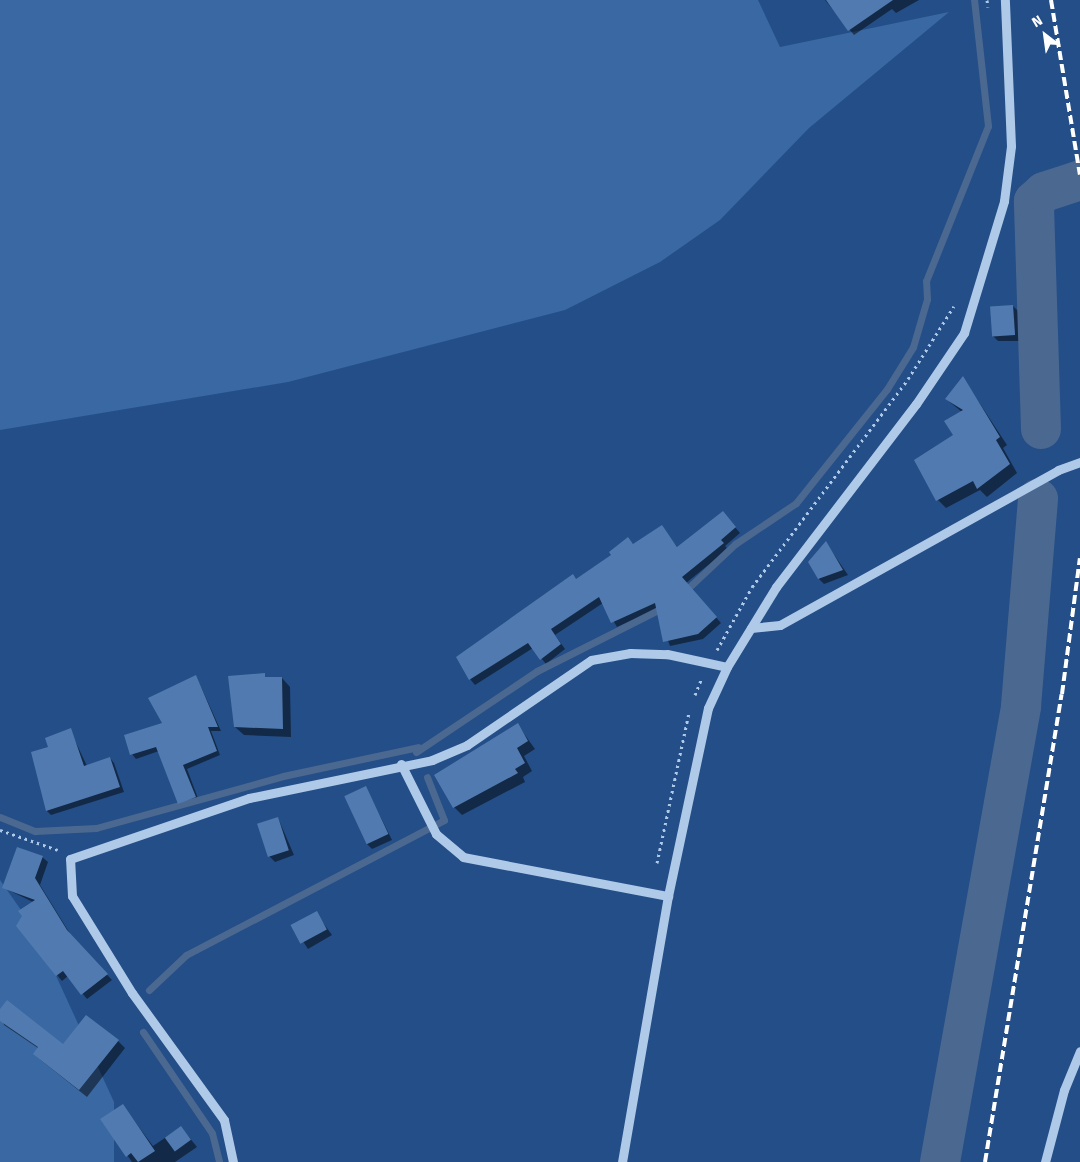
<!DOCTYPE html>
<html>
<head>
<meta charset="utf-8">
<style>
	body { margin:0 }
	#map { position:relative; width:1080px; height:1162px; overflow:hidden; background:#244e87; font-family:"Fira Sans",sans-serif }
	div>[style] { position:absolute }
	.green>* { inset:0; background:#3968a3 }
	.shadow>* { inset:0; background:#0007 }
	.stream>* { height:7px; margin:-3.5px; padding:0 3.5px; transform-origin:3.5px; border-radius:3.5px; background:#4b6891 }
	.river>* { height:40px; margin:-20px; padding:0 20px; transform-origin:20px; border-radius:20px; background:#4b6891 }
	.building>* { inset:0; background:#517bb0; transform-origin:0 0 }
	.path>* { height:3px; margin-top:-1.5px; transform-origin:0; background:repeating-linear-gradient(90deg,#afc9e9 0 2.5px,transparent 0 6.5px) }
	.minor>* { height:9px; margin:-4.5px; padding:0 4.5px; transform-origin:4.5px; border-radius:4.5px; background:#afc9e9 }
	.rail>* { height:4px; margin-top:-2px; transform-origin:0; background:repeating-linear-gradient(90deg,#fff 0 9px,transparent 0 13px) }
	span { translate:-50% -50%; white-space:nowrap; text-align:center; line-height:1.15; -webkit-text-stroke:4px #244e87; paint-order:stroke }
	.north { position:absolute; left:1020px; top:10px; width:50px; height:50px; -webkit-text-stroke:4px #244e87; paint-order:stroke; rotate:330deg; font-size:14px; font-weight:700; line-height:20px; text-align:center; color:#fff }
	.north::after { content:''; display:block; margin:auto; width:18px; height:22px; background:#fff; clip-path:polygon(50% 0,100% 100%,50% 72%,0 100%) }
</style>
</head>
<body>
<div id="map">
	<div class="green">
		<div style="clip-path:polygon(0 0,758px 0,780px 47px,949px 12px,809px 128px,720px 220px,660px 262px,565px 310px,288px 382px,0 430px)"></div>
		<div style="clip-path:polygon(0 880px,35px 930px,114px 1102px,114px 1162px,0 1162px)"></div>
	</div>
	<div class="shadow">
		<div style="clip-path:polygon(825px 0,919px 0,896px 13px,892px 9px,854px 35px)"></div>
		<div style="clip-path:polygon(1013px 306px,1018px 311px,1020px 341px,998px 341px,993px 336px)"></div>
		<div style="clip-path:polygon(963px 378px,1007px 445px,1003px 448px,1017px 473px,987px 497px,980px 490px,946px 508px,938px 500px,962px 412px,946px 399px)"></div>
		<div style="clip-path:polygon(723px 513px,740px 533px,725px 546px,728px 549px,686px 583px,721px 623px,703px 639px,670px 646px,657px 609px,617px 627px,603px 603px,555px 635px,565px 649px,546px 664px,533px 648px,475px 685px,470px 679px,458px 657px,613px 555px,628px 539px,634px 545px,662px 527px,678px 548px)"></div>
		<div style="clip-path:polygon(826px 543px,848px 575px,824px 584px,819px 579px)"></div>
		<div style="clip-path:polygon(196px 676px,221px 731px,211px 731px,220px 755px,187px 769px,199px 801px,184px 807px,159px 751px,136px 759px,132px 754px,164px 724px)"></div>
		<div style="clip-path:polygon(282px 678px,290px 687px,291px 737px,244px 735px,235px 727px)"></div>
		<div style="clip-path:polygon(517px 724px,535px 749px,524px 756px,532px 771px,523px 777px,525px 782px,462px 815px,454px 807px)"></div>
		<div style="clip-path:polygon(70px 730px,87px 766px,110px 758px,114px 763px,124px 792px,51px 815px,47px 811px)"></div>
		<div style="clip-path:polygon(366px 788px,392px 840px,372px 849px,367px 844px)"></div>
		<div style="clip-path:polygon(278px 818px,294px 855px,275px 862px,269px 856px)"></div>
		<div style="clip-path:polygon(42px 857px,48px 862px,40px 885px,72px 937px,112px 980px,87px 999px,68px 976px,62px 981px,57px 975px,33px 902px,4px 888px)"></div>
		<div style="clip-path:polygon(316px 913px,332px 935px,308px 949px,293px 926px)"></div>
		<div style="clip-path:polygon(0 1012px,64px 1046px,118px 1041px,125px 1048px,87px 1097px,42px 1061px,34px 1054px,38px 1048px,4px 1025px)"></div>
		<div style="clip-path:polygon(123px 1106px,153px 1146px,181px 1127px,197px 1147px,175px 1162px,132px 1162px,102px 1119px)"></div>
	</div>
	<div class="stream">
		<div style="left:685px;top:591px;width:69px;rotate:-43.2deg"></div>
		<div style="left:735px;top:544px;width:73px;rotate:-33.9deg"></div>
		<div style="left:796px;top:503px;width:146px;rotate:-51.4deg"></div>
		<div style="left:887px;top:389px;width:49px;rotate:-58.2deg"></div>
		<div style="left:913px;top:347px;width:50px;rotate:-73.7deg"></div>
		<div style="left:927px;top:299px;width:18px;rotate:-93deg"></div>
		<div style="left:926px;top:281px;width:167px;rotate:-68.2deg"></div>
		<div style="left:988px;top:126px;width:127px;rotate:-96.3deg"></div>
		<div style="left:416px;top:752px;width:146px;rotate:-33.8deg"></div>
		<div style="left:537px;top:671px;width:142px;rotate:-26.7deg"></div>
		<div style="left:0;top:817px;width:38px;rotate:22deg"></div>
		<div style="left:35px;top:831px;width:61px;rotate:-2.8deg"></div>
		<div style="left:96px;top:828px;width:194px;rotate:-15.5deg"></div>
		<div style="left:283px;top:776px;width:138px;rotate:-12.1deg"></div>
		<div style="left:149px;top:990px;width:51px;rotate:-43.4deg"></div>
		<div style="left:186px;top:955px;width:291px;rotate:-27.6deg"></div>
		<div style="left:444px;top:820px;width:46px;rotate:-111.6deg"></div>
		<div style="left:143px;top:1032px;width:122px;rotate:55.7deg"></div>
		<div style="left:212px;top:1133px;width:30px;rotate:76deg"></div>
	</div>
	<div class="river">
		<div style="left:1041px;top:429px;width:228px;rotate:-91.8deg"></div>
		<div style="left:1034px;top:201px;width:13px;rotate:-42deg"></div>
		<div style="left:1044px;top:192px;width:38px;rotate:-18deg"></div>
		<div style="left:940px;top:1162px;width:463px;rotate:-79.9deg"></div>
		<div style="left:1021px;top:706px;width:208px;rotate:-85.3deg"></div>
	</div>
	<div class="building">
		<div style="clip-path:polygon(826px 0,893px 0,848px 31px)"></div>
		<div style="left:1013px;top:305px;width:30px;height:23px;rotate:86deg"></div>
		<div style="clip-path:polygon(963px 376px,1000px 437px,996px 440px,1010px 464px,977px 489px,973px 481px,936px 501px,914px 460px,953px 435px,944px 421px,963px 410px,945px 399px)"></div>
		<div style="clip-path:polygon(723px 511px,736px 527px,721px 540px,724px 543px,682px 577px,717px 617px,698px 634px,663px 642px,655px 603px,611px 623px,599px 597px,551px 629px,561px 644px,540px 660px,528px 643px,469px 680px,456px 657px,573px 574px,576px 579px,611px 555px,609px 552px,628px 537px,633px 544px,662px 525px,677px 547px)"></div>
		<div style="clip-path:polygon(826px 541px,843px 570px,818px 579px,808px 562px)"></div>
		<div style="clip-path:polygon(265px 673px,265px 677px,282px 677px,283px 729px,234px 727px,228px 676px)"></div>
		<div style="clip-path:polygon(196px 675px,218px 727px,208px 727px,217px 751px,183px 765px,196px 797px,178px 804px,156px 747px,130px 755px,124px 735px,162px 723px,148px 698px)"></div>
		<div style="clip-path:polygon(518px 723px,528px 741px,517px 748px,525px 763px,515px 769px,518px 773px,453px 808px,434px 775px)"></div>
		<div style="clip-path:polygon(71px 728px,84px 766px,110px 757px,120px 787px,46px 811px,31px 752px,48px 747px,45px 738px)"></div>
		<div style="left:366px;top:786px;width:53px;height:24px;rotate:65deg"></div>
		<div style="left:278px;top:817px;width:35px;height:22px;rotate:72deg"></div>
		<div style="clip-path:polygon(17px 847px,43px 856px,35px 878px,67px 930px,108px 974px,81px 995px,63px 971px,56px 976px,16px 926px,22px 916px,18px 911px,35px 900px,2px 888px)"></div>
		<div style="left:317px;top:911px;width:21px;height:30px;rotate:62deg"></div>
		<div style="clip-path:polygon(7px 1000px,63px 1044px,86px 1015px,119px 1040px,79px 1090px,33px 1054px,38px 1047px,0 1021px,0 1009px)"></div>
		<div style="clip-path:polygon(123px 1104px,155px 1151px,138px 1162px,131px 1153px,126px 1157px,100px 1119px)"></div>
		<div style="left:181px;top:1126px;width:17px;height:20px;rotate:54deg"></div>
	</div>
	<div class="path">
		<div style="left:987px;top:0;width:7px;rotate:82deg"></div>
		<div style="left:717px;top:650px;width:72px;rotate:-60.9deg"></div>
		<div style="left:752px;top:587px;width:260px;rotate:-53.1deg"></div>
		<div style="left:908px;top:379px;width:86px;rotate:-57.8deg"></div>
		<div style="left:695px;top:695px;width:18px;rotate:-68deg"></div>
		<div style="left:0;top:830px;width:61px;rotate:19deg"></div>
		<div style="left:657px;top:863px;width:153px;rotate:-78deg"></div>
	</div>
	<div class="minor">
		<div style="left:751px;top:628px;width:29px;rotate:-6deg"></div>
		<div style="left:780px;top:625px;width:318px;rotate:-29.1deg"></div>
		<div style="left:1058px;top:470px;width:23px;rotate:-20deg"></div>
		<div style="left:401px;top:764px;width:78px;rotate:63.4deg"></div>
		<div style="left:436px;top:834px;width:35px;rotate:40deg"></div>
		<div style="left:463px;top:857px;width:209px;rotate:10.8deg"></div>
		<div style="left:233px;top:1162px;width:43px;rotate:-102.1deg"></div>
		<div style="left:224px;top:1120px;width:157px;rotate:-125.9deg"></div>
		<div style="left:132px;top:993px;width:114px;rotate:-121.7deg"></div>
		<div style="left:72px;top:896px;width:37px;rotate:-93deg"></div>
		<div style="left:70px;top:859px;width:189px;rotate:-18.8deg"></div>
		<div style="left:249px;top:798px;width:187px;rotate:-11.7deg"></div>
		<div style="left:432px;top:760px;width:38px;rotate:-23deg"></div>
		<div style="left:467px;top:745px;width:150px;rotate:-34.4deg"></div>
		<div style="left:591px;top:660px;width:40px;rotate:-10deg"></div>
		<div style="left:630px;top:653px;width:37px;rotate:2deg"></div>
		<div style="left:667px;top:654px;width:61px;rotate:12.2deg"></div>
		<div style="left:622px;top:1162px;width:270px;rotate:-80.2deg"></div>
		<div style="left:668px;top:896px;width:192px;rotate:-78deg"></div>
		<div style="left:708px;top:708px;width:45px;rotate:-65.1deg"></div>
		<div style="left:727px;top:667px;width:94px;rotate:-58.5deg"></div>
		<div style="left:776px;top:587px;width:230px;rotate:-52.6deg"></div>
		<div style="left:916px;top:404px;width:86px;rotate:-55.9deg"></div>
		<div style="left:964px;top:333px;width:138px;rotate:-73.1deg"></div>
		<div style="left:1004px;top:201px;width:55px;rotate:-82.7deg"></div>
		<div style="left:1011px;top:146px;width:146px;rotate:-92.4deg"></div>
		<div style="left:1045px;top:1162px;width:74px;rotate:-75.2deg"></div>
		<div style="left:1064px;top:1090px;width:42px;rotate:-67.7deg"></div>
	</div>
	<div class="rail">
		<div style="left:1051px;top:0;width:177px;rotate:80.6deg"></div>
		<div style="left:985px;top:1162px;width:474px;rotate:-80.7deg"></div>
		<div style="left:1062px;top:694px;width:137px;rotate:-82.5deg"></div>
	</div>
	<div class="north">N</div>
</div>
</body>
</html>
